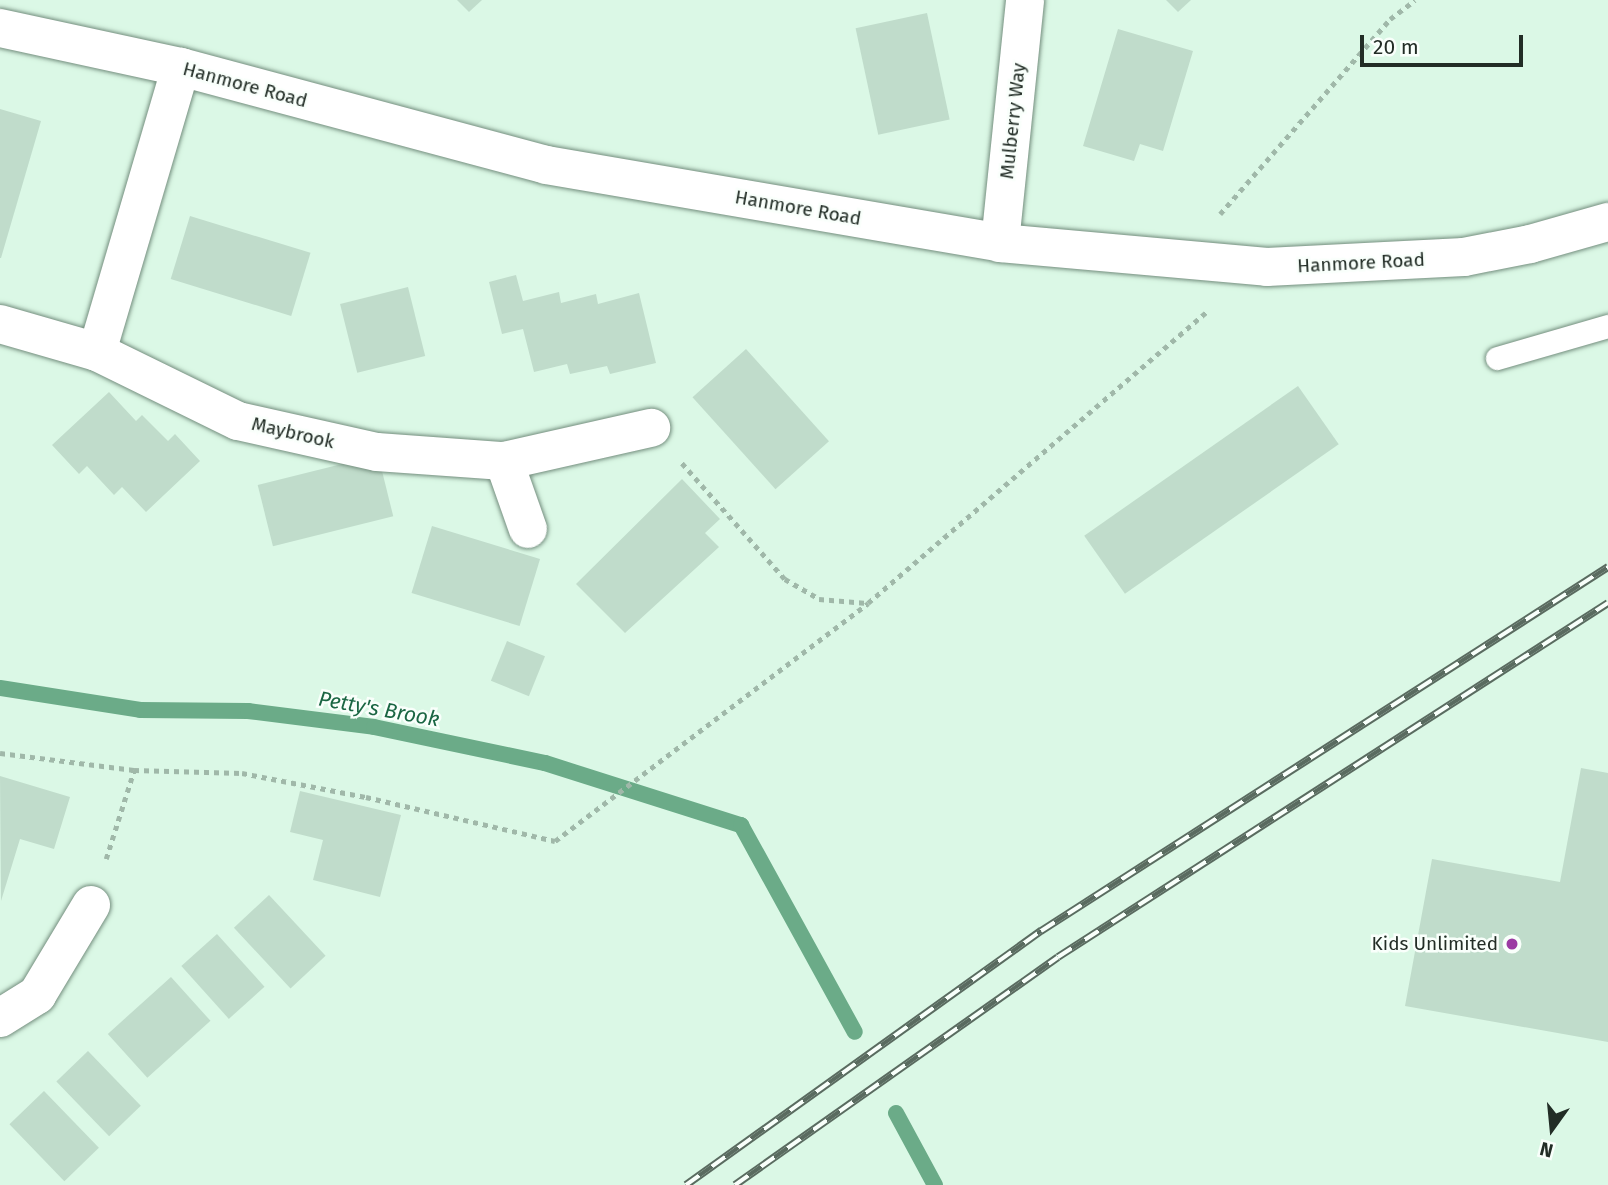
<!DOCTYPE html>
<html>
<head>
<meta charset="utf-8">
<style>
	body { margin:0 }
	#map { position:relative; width:1608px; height:1185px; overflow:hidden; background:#dbf8e6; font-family:"Fira Sans",sans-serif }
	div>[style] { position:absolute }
	.stream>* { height:16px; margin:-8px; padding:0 8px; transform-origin:8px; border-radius:8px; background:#6bab88 }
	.building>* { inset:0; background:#c0dccb; transform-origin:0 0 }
	.path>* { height:4.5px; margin-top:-2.25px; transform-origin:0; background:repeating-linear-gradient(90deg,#a0b8a9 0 5px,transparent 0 10px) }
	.roads { filter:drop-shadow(0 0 2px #748e7e) drop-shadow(0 0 2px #748e7e) }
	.lane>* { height:23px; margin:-11.5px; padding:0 11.5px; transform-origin:11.5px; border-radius:11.5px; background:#fff }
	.street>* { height:38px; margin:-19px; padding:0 19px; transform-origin:19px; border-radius:19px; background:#fff }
	.secondary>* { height:38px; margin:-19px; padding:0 19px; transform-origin:19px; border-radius:19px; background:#fff }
	.rail>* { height:8px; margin-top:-4px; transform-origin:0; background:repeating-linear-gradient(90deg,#f9fffb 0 16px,#5a6b60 0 32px); box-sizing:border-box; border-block:2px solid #5a6b60 }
	.dots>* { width:19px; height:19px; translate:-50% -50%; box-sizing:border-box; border:4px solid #f9fffb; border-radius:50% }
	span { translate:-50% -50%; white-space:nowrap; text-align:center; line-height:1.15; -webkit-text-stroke:5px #f9fffb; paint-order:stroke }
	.street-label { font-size:19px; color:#222d26 }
	.poi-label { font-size:19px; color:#222d26 }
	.right { translate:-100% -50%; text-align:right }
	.water-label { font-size:21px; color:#1a6643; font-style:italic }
	.north { position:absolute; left:1517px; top:1094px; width:70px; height:70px; -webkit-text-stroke:5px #f9fffb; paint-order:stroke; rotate:195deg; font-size:19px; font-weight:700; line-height:28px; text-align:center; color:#222d26 }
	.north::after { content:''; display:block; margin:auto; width:24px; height:32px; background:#222d26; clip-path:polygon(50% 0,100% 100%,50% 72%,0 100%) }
	.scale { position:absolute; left:1360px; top:35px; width:163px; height:32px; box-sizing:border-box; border:4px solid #222d26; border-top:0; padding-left:9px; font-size:21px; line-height:24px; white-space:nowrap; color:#222d26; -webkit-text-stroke:5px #f9fffb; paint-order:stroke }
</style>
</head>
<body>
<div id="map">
	<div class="stream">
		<div style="left:0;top:688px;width:142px;rotate:8.9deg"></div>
		<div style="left:140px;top:710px;width:108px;rotate:0.5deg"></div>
		<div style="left:248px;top:711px;width:127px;rotate:7.2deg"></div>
		<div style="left:374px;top:727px;width:175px;rotate:11.9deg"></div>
		<div style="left:545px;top:763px;width:206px;rotate:17.6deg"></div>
		<div style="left:741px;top:825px;width:236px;rotate:61.2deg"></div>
		<div style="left:896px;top:1113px;width:82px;rotate:61.6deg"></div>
	</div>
	<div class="building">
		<div style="clip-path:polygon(457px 0,482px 0,469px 12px)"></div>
		<div style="clip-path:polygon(1166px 0,1191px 0,1178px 12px)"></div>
		<div style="left:927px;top:13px;width:109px;height:73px;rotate:78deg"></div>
		<div style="clip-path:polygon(1118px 29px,1193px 51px,1163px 151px,1140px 144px,1134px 161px,1083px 146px)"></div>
		<div style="clip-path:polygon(0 109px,41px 121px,1px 258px,0 258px)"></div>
		<div style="left:190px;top:216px;width:126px;height:66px;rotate:17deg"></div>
		<div style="clip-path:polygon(516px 275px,523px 301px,559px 292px,561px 303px,596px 294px,598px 304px,639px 293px,656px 363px,610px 374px,607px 366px,570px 374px,567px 364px,534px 372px,523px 329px,502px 334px,489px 282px)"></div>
		<div style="left:408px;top:287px;width:71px;height:70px;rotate:76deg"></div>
		<div style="left:746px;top:349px;width:124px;height:72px;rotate:48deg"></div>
		<div style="left:1298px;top:386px;width:71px;height:261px;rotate:55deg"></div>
		<div style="clip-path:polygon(109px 392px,136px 421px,142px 415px,168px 441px,175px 434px,200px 461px,146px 512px,122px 487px,114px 495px,87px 466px,79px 474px,52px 445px)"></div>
		<div style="left:378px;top:455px;width:63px;height:124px;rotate:76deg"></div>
		<div style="clip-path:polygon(682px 479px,720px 519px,705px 533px,719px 547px,625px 633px,576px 584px)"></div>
		<div style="left:432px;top:526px;width:113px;height:70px;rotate:17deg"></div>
		<div style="left:507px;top:641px;width:41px;height:43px;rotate:22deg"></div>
		<div style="clip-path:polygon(1581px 768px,1608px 773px,1608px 1042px,1405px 1006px,1432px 859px,1560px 882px)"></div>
		<div style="clip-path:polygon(0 776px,70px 797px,54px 849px,20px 839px,1px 901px)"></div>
		<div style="clip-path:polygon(300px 791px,401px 815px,380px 897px,313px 880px,323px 840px,290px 832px)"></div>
		<div style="left:269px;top:895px;width:83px;height:48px;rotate:47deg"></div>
		<div style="left:217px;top:934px;width:71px;height:48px;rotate:48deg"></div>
		<div style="left:171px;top:977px;width:59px;height:85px;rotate:48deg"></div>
		<div style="left:88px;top:1051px;width:76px;height:44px;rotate:46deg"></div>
		<div style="left:44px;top:1091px;width:79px;height:48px;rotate:46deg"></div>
	</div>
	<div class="path">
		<div style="left:1220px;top:214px;width:259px;rotate:-48.9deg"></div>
		<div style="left:1390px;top:19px;width:31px;rotate:-37deg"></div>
		<div style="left:682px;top:463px;width:155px;rotate:48.4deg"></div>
		<div style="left:785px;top:579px;width:39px;rotate:30deg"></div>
		<div style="left:819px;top:599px;width:48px;rotate:4.8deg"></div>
		<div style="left:0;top:753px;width:135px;rotate:7.2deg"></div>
		<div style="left:134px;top:770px;width:108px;rotate:1.6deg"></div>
		<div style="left:242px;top:773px;width:126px;rotate:11deg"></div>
		<div style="left:366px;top:797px;width:194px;rotate:13.1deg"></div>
		<div style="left:555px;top:841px;width:393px;rotate:-37.2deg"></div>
		<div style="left:868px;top:603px;width:446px;rotate:-40.7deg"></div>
		<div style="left:106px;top:859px;width:93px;rotate:-72.5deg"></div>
	</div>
	<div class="roads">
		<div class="lane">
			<div style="left:1497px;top:358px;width:116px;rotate:-16.1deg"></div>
		</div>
		<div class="street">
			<div style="left:1000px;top:243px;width:244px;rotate:-84.1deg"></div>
			<div style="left:0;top:324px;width:101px;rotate:16.1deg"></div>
			<div style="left:97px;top:352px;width:157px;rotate:26.1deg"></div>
			<div style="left:238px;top:421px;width:142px;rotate:12.6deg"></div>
			<div style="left:377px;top:452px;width:127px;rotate:4.1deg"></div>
			<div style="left:504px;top:461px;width:151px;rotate:-12.7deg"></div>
			<div style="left:97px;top:352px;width:297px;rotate:-73.6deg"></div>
			<div style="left:504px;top:461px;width:72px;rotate:70.6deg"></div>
			<div style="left:0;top:1018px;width:44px;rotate:-31.9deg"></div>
			<div style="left:37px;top:995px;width:105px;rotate:-59deg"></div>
		</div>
		<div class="secondary">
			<div style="left:0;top:28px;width:185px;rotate:12.2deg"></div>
			<div style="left:181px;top:67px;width:378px;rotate:15deg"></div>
			<div style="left:546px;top:165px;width:461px;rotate:9.7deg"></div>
			<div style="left:1000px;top:243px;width:268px;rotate:5.1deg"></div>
			<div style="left:1267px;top:267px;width:197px;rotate:-2.9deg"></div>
			<div style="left:1464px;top:257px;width:67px;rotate:-11.1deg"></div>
			<div style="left:1530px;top:244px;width:81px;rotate:-15.8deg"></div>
		</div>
	</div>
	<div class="rail">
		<div style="left:686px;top:1185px;width:437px;rotate:-35.6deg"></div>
		<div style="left:1041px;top:931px;width:674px;rotate:-32.7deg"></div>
		<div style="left:735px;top:1185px;width:395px;rotate:-35.2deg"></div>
		<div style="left:1058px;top:957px;width:654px;rotate:-32.77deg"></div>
	</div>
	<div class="dots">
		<div style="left:1512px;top:944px;background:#9b3ba3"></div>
	</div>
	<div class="street-label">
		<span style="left:245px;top:85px;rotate:15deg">Hanmore Road</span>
		<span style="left:1013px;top:121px;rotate:-84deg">Mulberry Way</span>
		<span style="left:798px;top:208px;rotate:10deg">Hanmore Road</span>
		<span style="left:1361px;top:263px;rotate:-3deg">Hanmore Road</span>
		<span style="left:293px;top:433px;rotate:13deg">Maybrook</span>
	</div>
	<div class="poi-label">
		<span class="right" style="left:1498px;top:944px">Kids Unlimited</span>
	</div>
	<div class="water-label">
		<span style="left:379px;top:709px;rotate:10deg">Petty's Brook</span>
	</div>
	<div class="north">N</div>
	<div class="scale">20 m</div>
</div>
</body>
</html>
